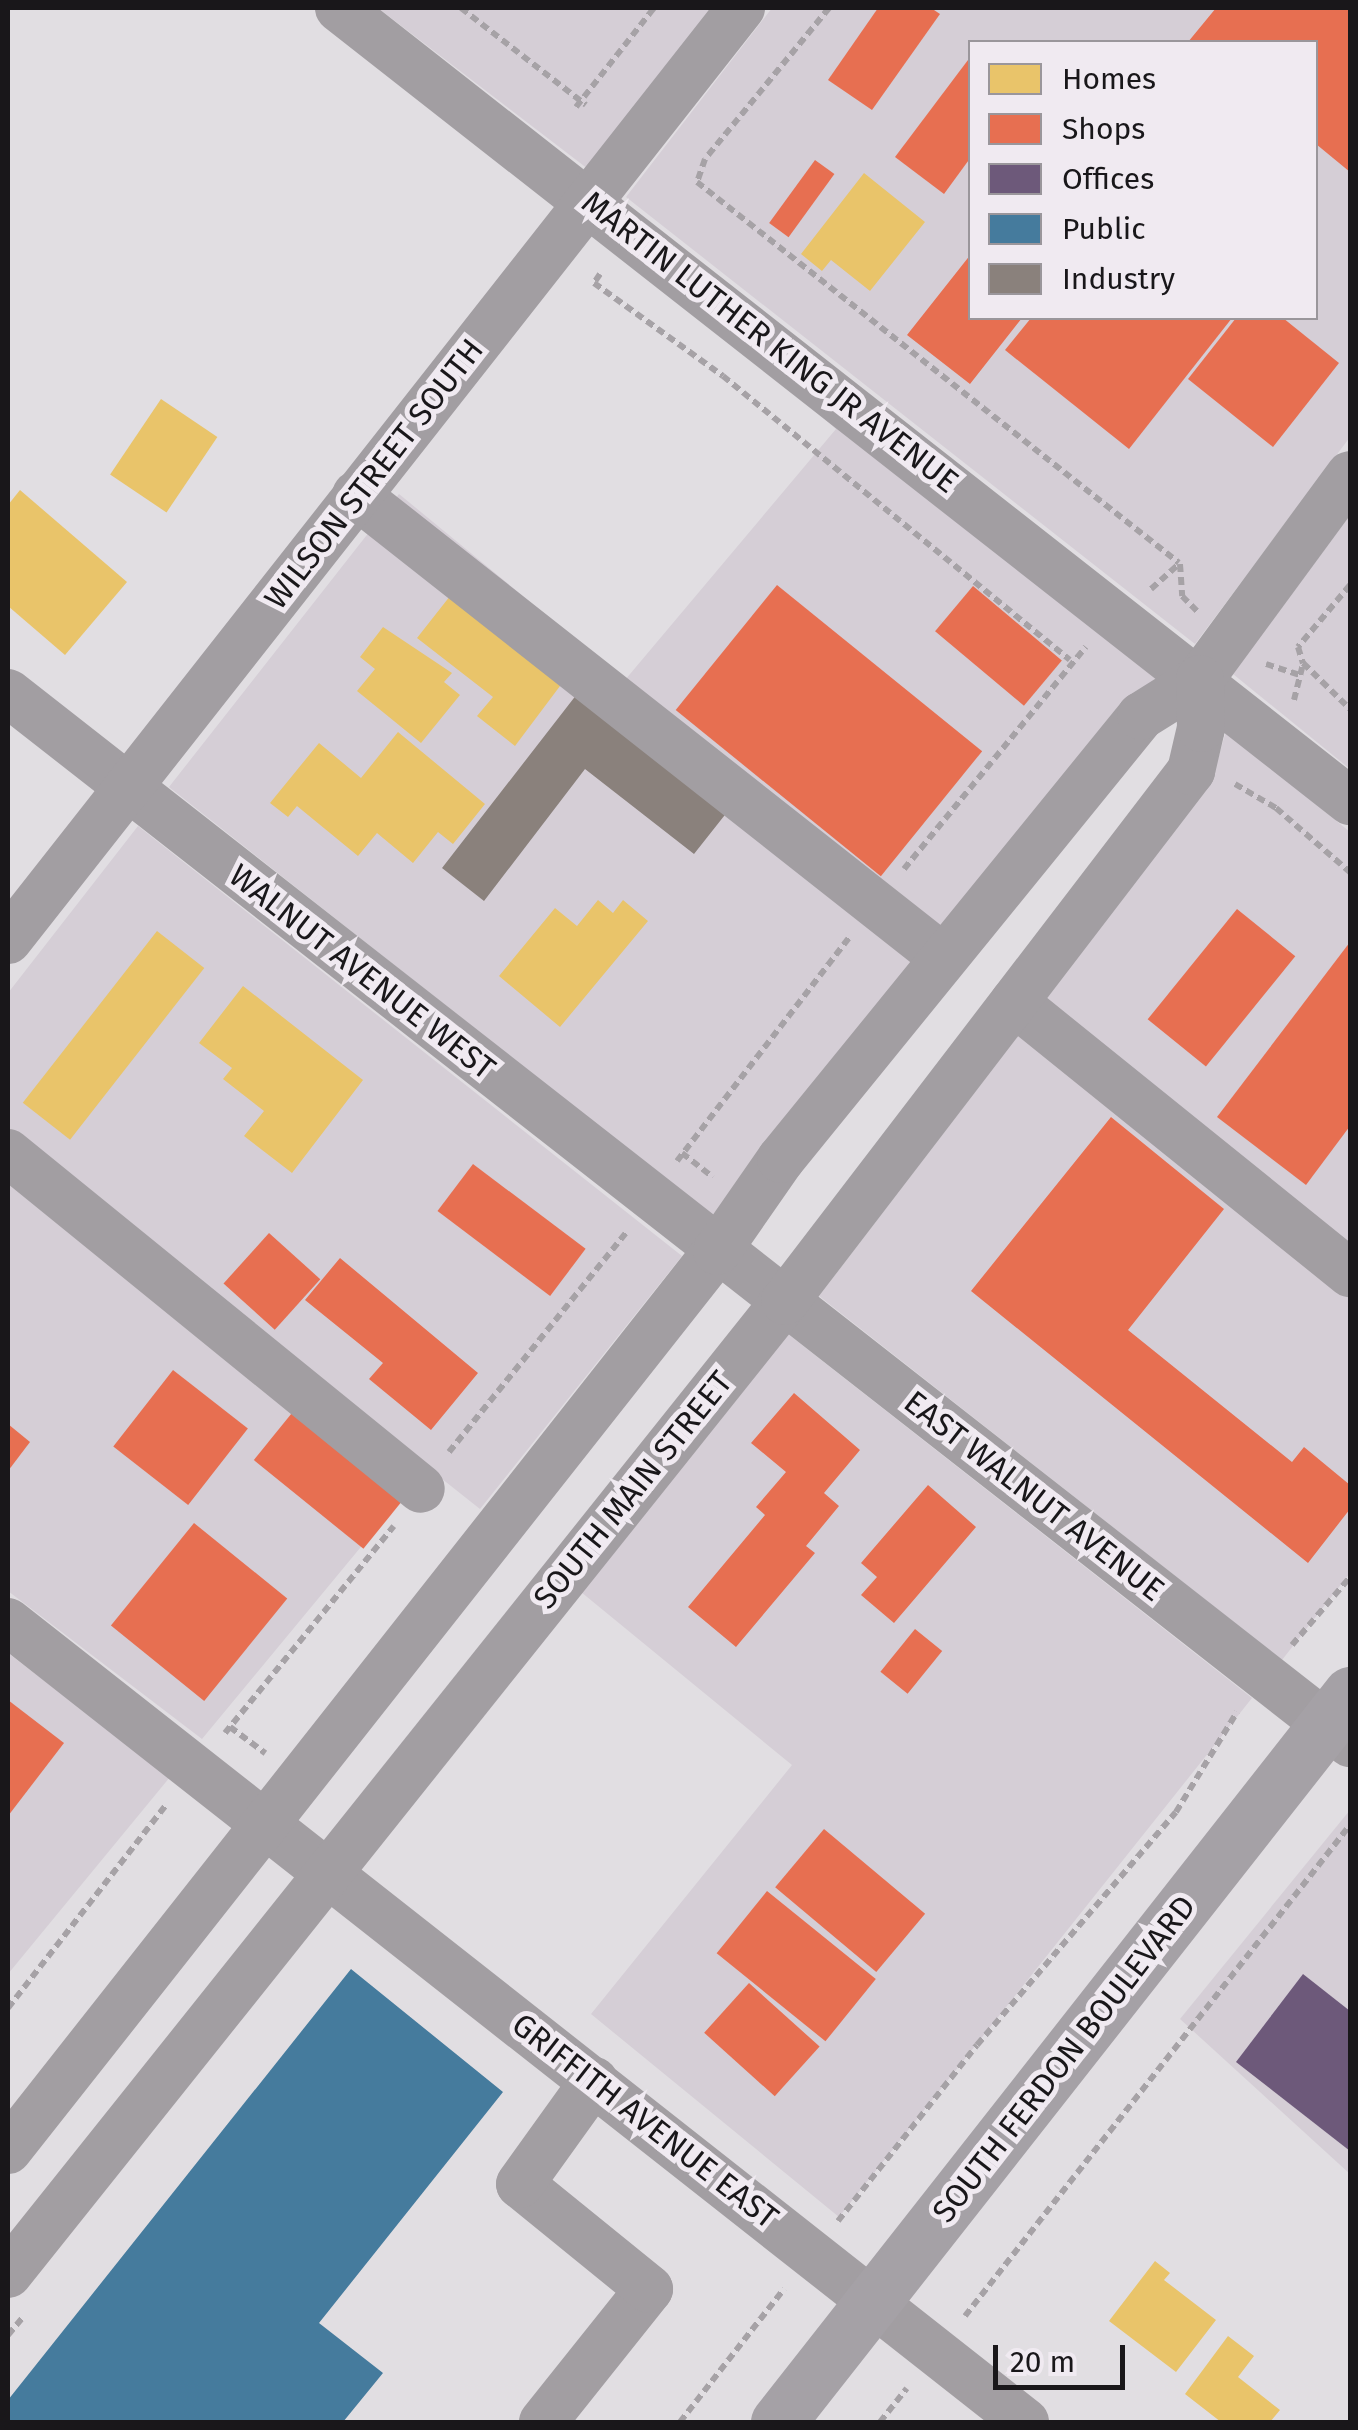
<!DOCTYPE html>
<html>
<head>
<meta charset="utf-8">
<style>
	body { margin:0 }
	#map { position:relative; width:1358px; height:2430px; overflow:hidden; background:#e1dee2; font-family:"Fira Sans",sans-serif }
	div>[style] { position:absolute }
	.built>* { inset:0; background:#d5ced6 }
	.homes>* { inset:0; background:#e9c46a; transform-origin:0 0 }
	.shops>* { inset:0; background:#e76f51; transform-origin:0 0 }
	.offices>* { inset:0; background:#6d597a }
	.public>* { inset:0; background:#457b9d }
	.industry>* { inset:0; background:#8a817c }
	.path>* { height:6px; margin-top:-3px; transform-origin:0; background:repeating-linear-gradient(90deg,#a6a2a6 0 8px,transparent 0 13px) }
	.minor>* { height:48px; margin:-24px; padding:0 24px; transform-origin:24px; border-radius:24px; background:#a29ea2 }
	.major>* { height:55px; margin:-27.5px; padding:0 27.5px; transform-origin:27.5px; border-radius:27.5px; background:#a5a1a6 }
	span { translate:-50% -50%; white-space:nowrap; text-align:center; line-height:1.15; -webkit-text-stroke:10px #f0eaf1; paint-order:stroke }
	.street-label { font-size:32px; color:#19171a }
	.frame { position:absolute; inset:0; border:10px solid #19171a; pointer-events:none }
	.legend { position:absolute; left:968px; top:40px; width:350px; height:280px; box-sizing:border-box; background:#f0eaf1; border:2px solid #9a969b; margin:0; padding:12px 18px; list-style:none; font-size:30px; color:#19171a }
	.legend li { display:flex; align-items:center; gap:20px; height:50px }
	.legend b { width:50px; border:2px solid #9a969b }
	.scale { position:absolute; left:993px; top:2345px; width:132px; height:45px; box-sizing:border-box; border:5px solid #19171a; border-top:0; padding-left:12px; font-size:30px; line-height:35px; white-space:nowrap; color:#19171a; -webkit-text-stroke:8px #f0eaf1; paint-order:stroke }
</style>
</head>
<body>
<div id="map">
	<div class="built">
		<div style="clip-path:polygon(378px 8px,711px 8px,588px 169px)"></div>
		<div style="clip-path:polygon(evenodd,772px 8px,1350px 8px,1350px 437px,1195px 644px,626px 197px,772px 8px,971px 42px,1316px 42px,1316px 318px,971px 318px,971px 42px)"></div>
		<div style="clip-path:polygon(798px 396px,1159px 678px,1120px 704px,712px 1216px,169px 787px,399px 494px,625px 680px,836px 429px)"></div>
		<div style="clip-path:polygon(1350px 513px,1350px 769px,1233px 674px)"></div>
		<div style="clip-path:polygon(1226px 731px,1350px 832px,1350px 1573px,1282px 1660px,819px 1296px,1211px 783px)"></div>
		<div style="clip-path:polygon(138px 826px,682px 1256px,480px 1509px,427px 1467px,202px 1739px,8px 1591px,8px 993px)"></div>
		<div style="clip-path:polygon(788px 1334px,1252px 1698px,839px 2217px,591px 2014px,792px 1765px,581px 1592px)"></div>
		<div style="clip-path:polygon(8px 1653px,170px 1777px,8px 1974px)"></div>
		<div style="clip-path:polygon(1350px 1810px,1350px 2174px,1180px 2019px)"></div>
	</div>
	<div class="homes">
		<div style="clip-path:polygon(864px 173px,925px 222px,870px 291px,831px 260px,822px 271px,801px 254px)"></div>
		<div style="left:161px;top:399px;width:68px;height:91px;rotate:34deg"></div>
		<div style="clip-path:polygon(20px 490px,127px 582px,65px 655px,8px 606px,8px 505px)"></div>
		<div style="clip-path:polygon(454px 591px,566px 678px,515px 746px,477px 716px,493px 697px,417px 638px)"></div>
		<div style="clip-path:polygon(383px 627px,452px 673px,444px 682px,460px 695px,421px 743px,357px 691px,375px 669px,360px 657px)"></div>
		<div style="clip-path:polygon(398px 732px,485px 804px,453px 844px,438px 832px,413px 863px,377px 833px,358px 856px,297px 806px,288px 817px,270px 803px,319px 743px,361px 778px)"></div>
		<div style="clip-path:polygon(598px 900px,613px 913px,623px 900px,648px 921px,560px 1027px,499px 976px,555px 908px,577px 926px)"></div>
		<div style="left:157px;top:931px;width:60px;height:218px;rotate:38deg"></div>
		<div style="clip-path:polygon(243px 986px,363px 1080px,292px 1173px,244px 1136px,264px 1111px,223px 1079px,232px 1068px,199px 1043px)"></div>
		<div style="clip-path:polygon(1155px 2261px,1170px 2273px,1164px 2280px,1216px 2320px,1176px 2372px,1109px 2321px)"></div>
		<div style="clip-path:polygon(1228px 2336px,1254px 2356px,1238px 2377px,1280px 2410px,1270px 2422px,1221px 2422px,1185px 2394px)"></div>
	</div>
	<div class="shops">
		<div style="clip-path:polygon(878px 8px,931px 8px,940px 14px,872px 110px,828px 80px)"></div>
		<div style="clip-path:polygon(1216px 8px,1350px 8px,1350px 172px,1316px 144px,1316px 42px,1188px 42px)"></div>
		<div style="clip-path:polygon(971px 56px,971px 157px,944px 194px,895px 157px)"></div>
		<div style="left:815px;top:160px;width:24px;height:78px;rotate:36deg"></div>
		<div style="clip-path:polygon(971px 254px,971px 318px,1022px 318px,970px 384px,907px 335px)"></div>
		<div style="clip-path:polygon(1031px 318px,1232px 318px,1129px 449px,1005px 350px)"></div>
		<div style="clip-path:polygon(1236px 318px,1283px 318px,1339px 363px,1273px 447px,1188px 379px)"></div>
		<div style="left:777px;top:585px;width:264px;height:161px;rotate:39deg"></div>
		<div style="left:973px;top:586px;width:116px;height:59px;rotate:40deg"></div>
		<div style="left:1237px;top:909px;width:75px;height:142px;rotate:39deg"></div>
		<div style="clip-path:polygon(1350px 942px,1350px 1126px,1306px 1185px,1217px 1117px)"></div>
		<div style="clip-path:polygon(1111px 1117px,1224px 1209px,1128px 1330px,1292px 1462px,1304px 1447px,1350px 1485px,1350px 1509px,1308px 1563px,971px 1291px)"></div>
		<div style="left:473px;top:1164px;width:141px;height:59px;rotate:37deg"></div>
		<div style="left:269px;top:1233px;width:69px;height:68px;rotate:42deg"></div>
		<div style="clip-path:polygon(340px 1258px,478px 1373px,431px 1430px,369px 1379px,383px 1363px,305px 1300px)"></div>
		<div style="left:173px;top:1370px;width:95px;height:97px;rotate:38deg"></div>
		<div style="clip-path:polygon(794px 1393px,860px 1450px,824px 1493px,839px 1506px,806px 1546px,815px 1553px,736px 1647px,688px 1607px,765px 1515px,756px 1507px,786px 1472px,751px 1443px)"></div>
		<div style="left:296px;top:1408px;width:141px;height:67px;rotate:39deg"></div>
		<div style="clip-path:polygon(8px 1424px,30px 1442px,8px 1471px)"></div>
		<div style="clip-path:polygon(928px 1485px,976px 1527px,894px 1623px,861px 1595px,877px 1577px,861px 1563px)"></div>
		<div style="left:194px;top:1523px;width:120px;height:132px;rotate:39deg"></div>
		<div style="left:915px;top:1629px;width:35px;height:55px;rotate:39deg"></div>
		<div style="clip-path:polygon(8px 1700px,64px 1743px,8px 1816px)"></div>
		<div style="left:824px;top:1829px;width:132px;height:76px;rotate:40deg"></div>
		<div style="left:767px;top:1891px;width:140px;height:80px;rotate:39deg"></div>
		<div style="left:749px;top:1983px;width:95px;height:67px;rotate:42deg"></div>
	</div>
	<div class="offices">
		<div style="clip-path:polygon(1303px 1974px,1350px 2011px,1350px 2151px,1236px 2062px)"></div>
	</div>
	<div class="public">
		<div style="clip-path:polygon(351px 1969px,503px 2092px,319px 2323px,383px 2373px,343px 2422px,8px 2422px,8px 2400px)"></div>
	</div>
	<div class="industry">
		<div style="clip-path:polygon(577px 694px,728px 811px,694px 854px,585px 769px,484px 901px,442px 868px)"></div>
	</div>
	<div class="path">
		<div style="left:461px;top:8px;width:158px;rotate:37.8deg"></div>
		<div style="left:829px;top:8px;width:195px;rotate:129.4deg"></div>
		<div style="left:705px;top:159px;width:24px;rotate:109deg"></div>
		<div style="left:697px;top:182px;width:614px;rotate:38.32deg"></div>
		<div style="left:576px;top:107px;width:126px;rotate:-51.8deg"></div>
		<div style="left:600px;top:274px;width:11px;rotate:124deg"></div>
		<div style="left:594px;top:283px;width:159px;rotate:35.8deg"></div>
		<div style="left:723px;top:376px;width:448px;rotate:39.3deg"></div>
		<div style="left:1180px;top:564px;width:32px;rotate:86deg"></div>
		<div style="left:1182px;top:596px;width:21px;rotate:45deg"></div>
		<div style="left:1350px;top:585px;width:81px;rotate:130deg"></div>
		<div style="left:1298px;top:647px;width:17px;rotate:73deg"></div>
		<div style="left:1303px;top:663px;width:66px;rotate:44.4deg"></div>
		<div style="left:1151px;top:589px;width:39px;rotate:-42deg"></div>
		<div style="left:1266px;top:664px;width:36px;rotate:18deg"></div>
		<div style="left:1294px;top:700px;width:38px;rotate:-76deg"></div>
		<div style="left:1235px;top:784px;width:48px;rotate:30.3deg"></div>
		<div style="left:1276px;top:808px;width:98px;rotate:40.9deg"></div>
		<div style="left:904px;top:869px;width:287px;rotate:-50.7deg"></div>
		<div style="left:682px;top:1153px;width:39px;rotate:38deg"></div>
		<div style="left:677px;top:1161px;width:282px;rotate:-52.4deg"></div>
		<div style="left:449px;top:1452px;width:282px;rotate:-51.1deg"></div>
		<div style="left:1292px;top:1645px;width:89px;rotate:-49.5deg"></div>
		<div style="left:230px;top:1727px;width:44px;rotate:36.6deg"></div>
		<div style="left:225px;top:1733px;width:267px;rotate:-50.8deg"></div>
		<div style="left:8px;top:2008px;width:257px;rotate:-52.1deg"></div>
		<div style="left:838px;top:2221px;width:224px;rotate:-51.7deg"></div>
		<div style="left:977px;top:2045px;width:306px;rotate:-49.5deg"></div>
		<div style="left:1176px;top:1812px;width:117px;rotate:-58.6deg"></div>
		<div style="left:965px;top:2316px;width:624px;rotate:-51.9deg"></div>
		<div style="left:8px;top:2335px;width:23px;rotate:-50deg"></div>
		<div style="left:680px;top:2422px;width:169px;rotate:-52deg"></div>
		<div style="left:880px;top:2422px;width:43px;rotate:-51.5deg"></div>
	</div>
	<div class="minor">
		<div style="left:339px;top:8px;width:1285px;rotate:38.11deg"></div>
		<div style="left:356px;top:495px;width:748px;rotate:38.22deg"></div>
		<div style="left:8px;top:693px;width:1704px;rotate:38.04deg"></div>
		<div style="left:8px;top:940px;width:1186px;rotate:-51.82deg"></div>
		<div style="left:1014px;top:1002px;width:432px;rotate:38.9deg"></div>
		<div style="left:8px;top:1153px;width:532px;rotate:39.13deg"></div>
		<div style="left:8px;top:1622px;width:1294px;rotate:38.19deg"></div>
		<div style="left:8px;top:2150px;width:1145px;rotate:-51.74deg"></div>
		<div style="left:717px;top:1251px;width:112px;rotate:-55.2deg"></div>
		<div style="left:781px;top:1159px;width:571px;rotate:-50.9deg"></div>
		<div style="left:1141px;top:716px;width:70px;rotate:-32.1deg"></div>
		<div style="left:1200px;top:679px;width:253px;rotate:-53.7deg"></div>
		<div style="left:8px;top:2274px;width:1245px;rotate:-51.39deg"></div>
		<div style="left:785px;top:1301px;width:668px;rotate:-52.55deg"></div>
		<div style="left:1191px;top:771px;width:44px;rotate:-76.9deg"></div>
		<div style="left:1201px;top:728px;width:49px;rotate:-91.2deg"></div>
		<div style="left:543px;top:2422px;width:170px;rotate:-51.4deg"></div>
		<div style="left:649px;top:2289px;width:166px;rotate:-140.9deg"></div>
		<div style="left:520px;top:2184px;width:127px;rotate:-54.3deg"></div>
	</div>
	<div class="major">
		<div style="left:778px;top:2422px;width:926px;rotate:-51.84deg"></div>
	</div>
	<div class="street-label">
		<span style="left:770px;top:342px;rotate:38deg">MARTIN LUTHER KING JR AVENUE</span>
		<span style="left:374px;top:474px;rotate:-52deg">WILSON STREET SOUTH</span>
		<span style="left:362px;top:972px;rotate:38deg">WALNUT AVENUE WEST</span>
		<span style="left:633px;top:1490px;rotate:-51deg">SOUTH MAIN STREET</span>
		<span style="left:1034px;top:1496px;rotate:38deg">EAST WALNUT AVENUE</span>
		<span style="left:1064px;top:2059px;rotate:-52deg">SOUTH FERDON BOULEVARD</span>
		<span style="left:645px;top:2121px;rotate:38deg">GRIFFITH AVENUE EAST</span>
	</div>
	<div class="frame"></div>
	<ul class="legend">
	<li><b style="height:28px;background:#e9c46a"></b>Homes</li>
	<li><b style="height:28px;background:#e76f51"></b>Shops</li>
	<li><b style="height:28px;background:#6d597a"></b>Offices</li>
	<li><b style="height:28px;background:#457b9d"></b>Public</li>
	<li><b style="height:28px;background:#8a817c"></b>Industry</li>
	</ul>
	<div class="scale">20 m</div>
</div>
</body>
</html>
